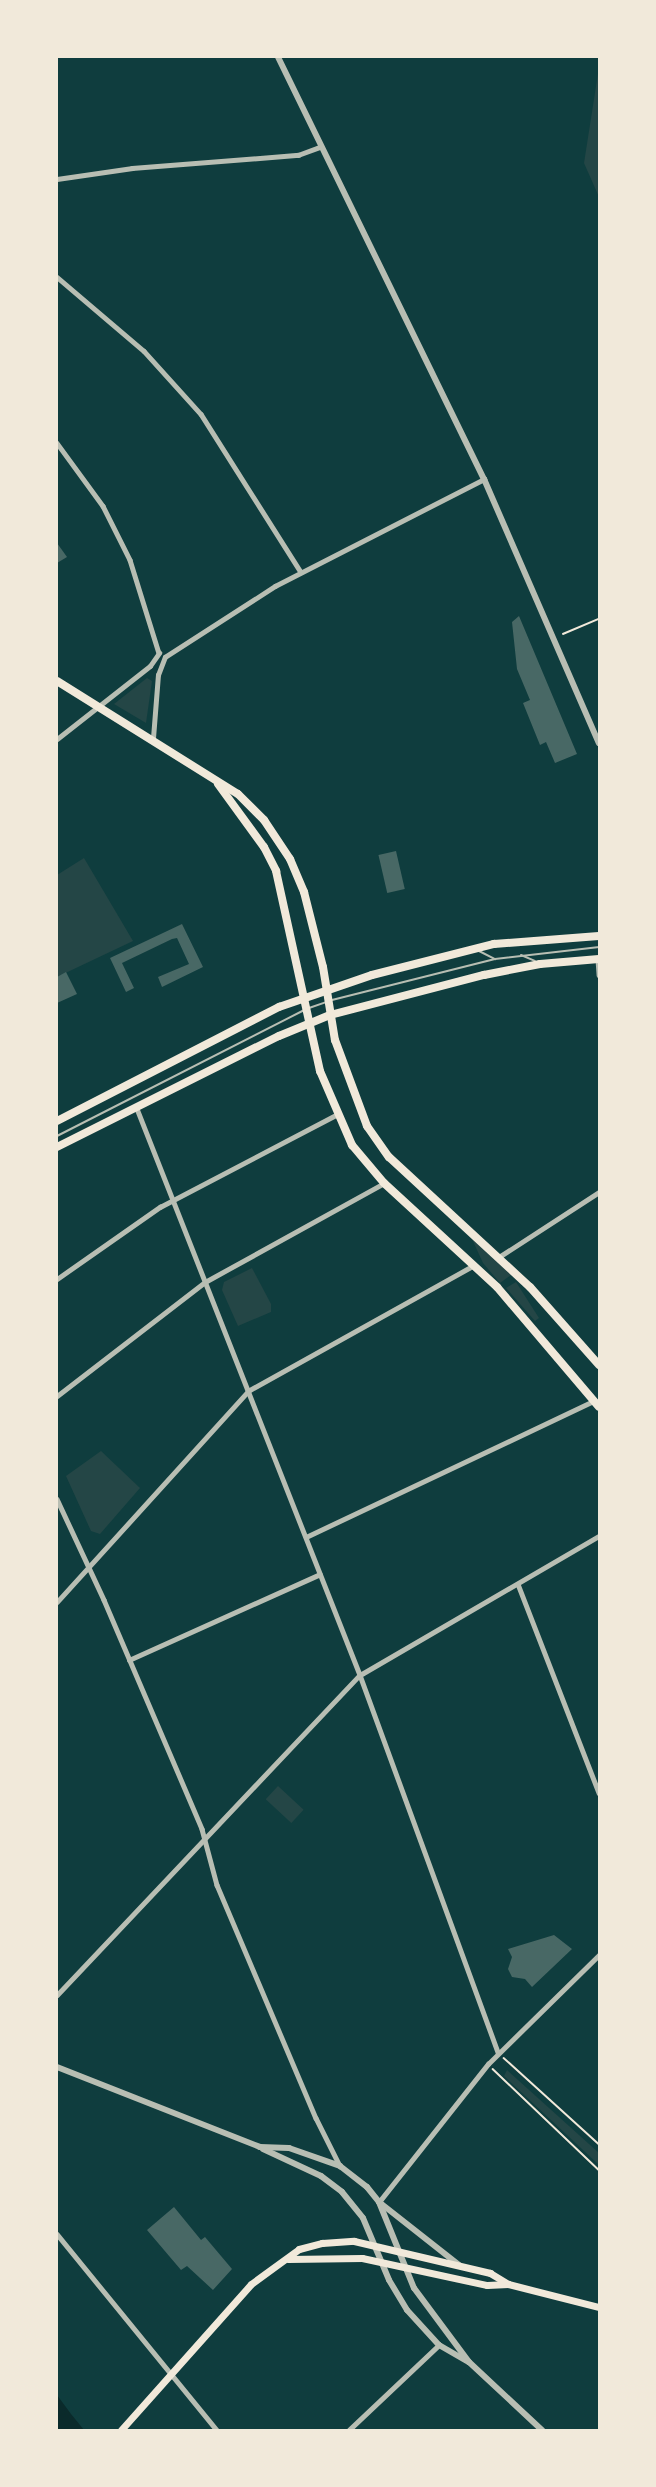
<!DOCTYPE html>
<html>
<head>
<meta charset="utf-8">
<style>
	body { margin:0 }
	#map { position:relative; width:656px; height:2487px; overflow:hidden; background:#0f3d3e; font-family:"PT Sans",sans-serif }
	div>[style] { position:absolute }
	.green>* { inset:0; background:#244646; transform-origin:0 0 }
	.water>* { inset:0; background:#0a2a2b }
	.building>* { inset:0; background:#486865; transform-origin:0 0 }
	.path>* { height:1.5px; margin:-0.75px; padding:0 0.75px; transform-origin:0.75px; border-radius:0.75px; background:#f1e9da }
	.service>* { height:2px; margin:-1px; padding:0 1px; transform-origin:1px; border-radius:1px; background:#b8beb3 }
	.minor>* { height:4.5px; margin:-2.25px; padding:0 2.25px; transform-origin:2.25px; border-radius:2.25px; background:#b8beb3 }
	.tertiary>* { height:6px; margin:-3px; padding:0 3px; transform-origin:3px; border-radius:3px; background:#b8beb3 }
	.secondary>* { height:7px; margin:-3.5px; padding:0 3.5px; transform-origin:3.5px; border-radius:3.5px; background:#f1e9da }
	.primary>* { height:8px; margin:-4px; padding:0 4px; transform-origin:4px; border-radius:4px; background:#f1e9da }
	span { translate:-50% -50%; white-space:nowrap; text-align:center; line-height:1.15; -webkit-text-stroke:6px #f1e9da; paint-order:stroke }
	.frame { position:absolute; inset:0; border:58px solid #f1e9da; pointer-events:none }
</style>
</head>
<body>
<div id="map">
	<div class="green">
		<div style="clip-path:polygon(599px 67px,599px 197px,584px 163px)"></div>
		<div style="clip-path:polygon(147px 678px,152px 681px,146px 723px,114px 704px)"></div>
		<div style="clip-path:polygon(84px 858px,133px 941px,57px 977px,57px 875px)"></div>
		<div style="clip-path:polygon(472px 1239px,511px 1275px,500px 1283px,483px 1263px)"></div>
		<div style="clip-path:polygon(252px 1268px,271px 1304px,271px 1312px,238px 1326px,222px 1290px,224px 1282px)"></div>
		<div style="clip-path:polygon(516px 1282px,539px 1318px,535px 1321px,506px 1288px)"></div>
		<div style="clip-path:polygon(101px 1451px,140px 1488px,100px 1534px,91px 1531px,66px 1476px)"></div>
		<div style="left:278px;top:1786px;width:35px;height:18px;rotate:43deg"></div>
		<div style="clip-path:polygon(507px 2070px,599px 2153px,599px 2165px,504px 2076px)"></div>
	</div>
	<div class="water">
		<div style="clip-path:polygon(57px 2395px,71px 2414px,84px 2430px,57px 2430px)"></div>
	</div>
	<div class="building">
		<div style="clip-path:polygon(57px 543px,67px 557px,57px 563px)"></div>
		<div style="clip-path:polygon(519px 616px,577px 754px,555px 763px,546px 742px,540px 745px,523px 703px,530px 700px,517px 669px,512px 622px)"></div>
		<div style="left:396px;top:851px;width:39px;height:18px;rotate:77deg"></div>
		<div style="clip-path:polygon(182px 924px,203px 967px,162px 987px,158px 977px,189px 964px,177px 938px,172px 939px,122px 963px,134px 988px,126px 992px,110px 958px)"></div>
		<div style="clip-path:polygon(66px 972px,77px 994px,57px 1003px,57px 977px)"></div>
		<div style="clip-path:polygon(554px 1935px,572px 1949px,532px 1987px,525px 1979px,512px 1977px,508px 1969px,512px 1957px,508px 1949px)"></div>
		<div style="clip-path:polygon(174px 2207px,201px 2240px,205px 2237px,232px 2269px,213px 2290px,187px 2266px,181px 2270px,147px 2230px)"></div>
	</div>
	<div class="path">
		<div style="left:563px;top:634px;width:39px;rotate:-23deg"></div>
		<div style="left:504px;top:2058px;width:128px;rotate:42.2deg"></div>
		<div style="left:493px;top:2069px;width:146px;rotate:43.6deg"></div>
	</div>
	<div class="service">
		<div style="left:479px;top:951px;width:18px;rotate:27deg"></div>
		<div style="left:521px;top:955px;width:15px;rotate:23deg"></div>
		<div style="left:332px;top:1000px;width:168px;rotate:-14.1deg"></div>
		<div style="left:495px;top:959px;width:105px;rotate:-6.6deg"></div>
		<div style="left:309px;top:1008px;width:18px;rotate:-19deg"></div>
		<div style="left:57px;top:1136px;width:277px;rotate:-27deg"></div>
	</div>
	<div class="minor">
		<div style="left:57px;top:179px;width:76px;rotate:-8.3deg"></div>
		<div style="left:132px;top:168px;width:167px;rotate:-4.5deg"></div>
		<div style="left:298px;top:155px;width:23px;rotate:-20deg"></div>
		<div style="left:57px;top:277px;width:114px;rotate:40.4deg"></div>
		<div style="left:144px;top:351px;width:85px;rotate:47.9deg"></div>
		<div style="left:201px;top:414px;width:187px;rotate:57.7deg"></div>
		<div style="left:57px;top:443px;width:78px;rotate:53.9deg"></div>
		<div style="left:103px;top:506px;width:60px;rotate:63.4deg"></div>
		<div style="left:130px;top:560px;width:97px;rotate:72.7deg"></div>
		<div style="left:165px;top:657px;width:131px;rotate:-32.8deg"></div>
		<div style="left:275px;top:586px;width:235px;rotate:-27.1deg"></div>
		<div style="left:153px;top:738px;width:63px;rotate:-85.5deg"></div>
		<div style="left:158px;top:675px;width:19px;rotate:-69deg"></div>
		<div style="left:57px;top:739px;width:118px;rotate:-38.1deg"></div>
		<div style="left:150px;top:666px;width:16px;rotate:-55deg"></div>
		<div style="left:598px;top:959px;width:16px;rotate:86deg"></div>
		<div style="left:136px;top:1106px;width:612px;rotate:68.51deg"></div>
		<div style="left:360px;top:1675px;width:402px;rotate:69.9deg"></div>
		<div style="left:499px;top:1257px;width:119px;rotate:-33deg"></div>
		<div style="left:57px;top:1279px;width:126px;rotate:-35deg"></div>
		<div style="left:160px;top:1207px;width:199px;rotate:-27.6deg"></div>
		<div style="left:57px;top:1396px;width:187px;rotate:-37.6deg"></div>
		<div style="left:205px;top:1282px;width:205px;rotate:-28.9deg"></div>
		<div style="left:57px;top:1499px;width:111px;rotate:65deg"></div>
		<div style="left:104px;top:1600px;width:249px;rotate:66.8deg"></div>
		<div style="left:202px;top:1829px;width:58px;rotate:75deg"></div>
		<div style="left:217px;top:1885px;width:253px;rotate:67deg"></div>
		<div style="left:316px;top:2118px;width:54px;rotate:63.4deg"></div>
		<div style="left:306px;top:1537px;width:318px;rotate:-25.3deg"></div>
		<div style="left:518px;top:1584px;width:224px;rotate:68.8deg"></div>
		<div style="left:57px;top:1602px;width:285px;rotate:-47.8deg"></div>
		<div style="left:248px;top:1391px;width:259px;rotate:-29.1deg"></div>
		<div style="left:129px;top:1660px;width:209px;rotate:-24.2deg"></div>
		<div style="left:57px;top:1995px;width:441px;rotate:-46.6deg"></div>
		<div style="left:360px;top:1675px;width:276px;rotate:-30.2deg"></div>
		<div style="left:379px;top:2202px;width:176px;rotate:-51.7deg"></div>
		<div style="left:488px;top:2064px;width:156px;rotate:-44.5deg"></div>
		<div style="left:57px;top:2234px;width:253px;rotate:50.8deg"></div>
		<div style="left:349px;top:2430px;width:124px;rotate:-43.4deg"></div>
	</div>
	<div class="tertiary">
		<div style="left:278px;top:57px;width:470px;rotate:64deg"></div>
		<div style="left:484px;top:479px;width:288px;rotate:66.5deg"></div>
		<div style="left:57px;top:2067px;width:218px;rotate:21.5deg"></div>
		<div style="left:260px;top:2147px;width:29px;rotate:2deg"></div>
		<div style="left:289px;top:2148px;width:54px;rotate:19.4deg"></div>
		<div style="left:340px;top:2166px;width:34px;rotate:38deg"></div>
		<div style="left:367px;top:2187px;width:19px;rotate:51deg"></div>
		<div style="left:379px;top:2202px;width:93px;rotate:67.9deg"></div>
		<div style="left:414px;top:2288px;width:92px;rotate:53.4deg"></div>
		<div style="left:263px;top:2149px;width:64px;rotate:25deg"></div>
		<div style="left:321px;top:2176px;width:26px;rotate:37deg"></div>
		<div style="left:342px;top:2192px;width:33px;rotate:51deg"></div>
		<div style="left:363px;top:2218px;width:67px;rotate:67.2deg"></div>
		<div style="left:389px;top:2280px;width:35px;rotate:59deg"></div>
		<div style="left:407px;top:2310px;width:47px;rotate:47.6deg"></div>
		<div style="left:439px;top:2345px;width:34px;rotate:30deg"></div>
		<div style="left:469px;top:2362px;width:100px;rotate:43deg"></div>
		<div style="left:379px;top:2202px;width:102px;rotate:38.2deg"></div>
	</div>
	<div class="secondary">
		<div style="left:288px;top:2259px;width:74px;rotate:-0.8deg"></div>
		<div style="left:362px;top:2258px;width:128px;rotate:12.2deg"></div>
		<div style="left:487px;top:2285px;width:21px;rotate:-3deg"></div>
		<div style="left:508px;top:2284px;width:94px;rotate:14.2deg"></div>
		<div style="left:121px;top:2430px;width:195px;rotate:-48.3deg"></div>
		<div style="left:251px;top:2284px;width:59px;rotate:-36.1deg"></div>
		<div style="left:299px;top:2249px;width:24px;rotate:-15deg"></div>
		<div style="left:322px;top:2243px;width:32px;rotate:-4deg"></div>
		<div style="left:354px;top:2241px;width:140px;rotate:13.2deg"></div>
		<div style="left:490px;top:2273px;width:21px;rotate:31deg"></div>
	</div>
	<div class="primary">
		<div style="left:57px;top:681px;width:213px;rotate:32deg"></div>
		<div style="left:238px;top:794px;width:37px;rotate:45deg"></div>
		<div style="left:264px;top:820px;width:47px;rotate:56.3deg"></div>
		<div style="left:290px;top:859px;width:36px;rotate:67deg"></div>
		<div style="left:304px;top:892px;width:77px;rotate:75.8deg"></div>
		<div style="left:323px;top:967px;width:74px;rotate:80.7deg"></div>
		<div style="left:335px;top:1040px;width:92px;rotate:69.6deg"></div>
		<div style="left:367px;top:1126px;width:38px;rotate:55deg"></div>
		<div style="left:389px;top:1157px;width:192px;rotate:42.7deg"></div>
		<div style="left:530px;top:1287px;width:104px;rotate:48.5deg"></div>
		<div style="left:218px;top:784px;width:78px;rotate:53.9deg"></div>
		<div style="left:264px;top:847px;width:27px;rotate:63deg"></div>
		<div style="left:276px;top:871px;width:205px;rotate:77.6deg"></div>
		<div style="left:320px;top:1071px;width:81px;rotate:66.6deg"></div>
		<div style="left:352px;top:1145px;width:50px;rotate:49.9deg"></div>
		<div style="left:384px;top:1183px;width:154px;rotate:42.6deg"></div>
		<div style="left:497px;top:1287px;width:157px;rotate:49.6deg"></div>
		<div style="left:57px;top:1121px;width:250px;rotate:-27.2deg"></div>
		<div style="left:279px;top:1007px;width:98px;rotate:-19deg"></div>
		<div style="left:372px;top:975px;width:126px;rotate:-14.3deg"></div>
		<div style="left:494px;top:944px;width:105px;rotate:-4.4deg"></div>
		<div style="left:57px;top:1147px;width:248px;rotate:-26.6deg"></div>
		<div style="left:279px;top:1036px;width:55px;rotate:-22.4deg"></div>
		<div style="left:330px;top:1015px;width:159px;rotate:-14.6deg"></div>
		<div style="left:484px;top:975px;width:57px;rotate:-11.1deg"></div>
		<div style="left:540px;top:964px;width:59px;rotate:-4.8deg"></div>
	</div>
	<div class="frame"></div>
</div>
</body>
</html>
